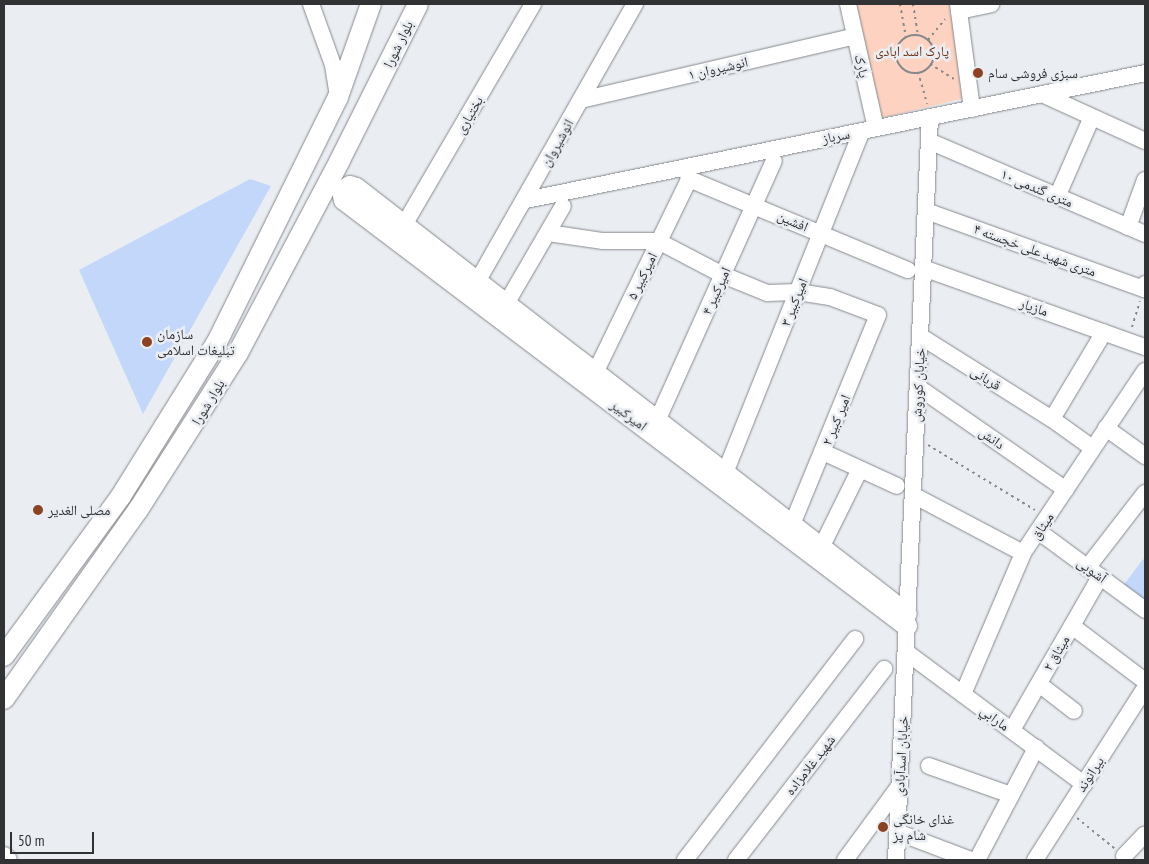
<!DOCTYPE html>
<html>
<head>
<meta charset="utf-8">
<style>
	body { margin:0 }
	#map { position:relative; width:1149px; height:864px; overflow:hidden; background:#eaeef3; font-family:"PT Sans Narrow","Noto Naskh Arabic",sans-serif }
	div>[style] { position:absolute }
	.green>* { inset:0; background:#fdd2c0 }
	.building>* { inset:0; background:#c2d7f9 }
	.path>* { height:2px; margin-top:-1px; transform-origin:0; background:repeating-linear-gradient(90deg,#86898c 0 2.5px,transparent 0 6.5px) }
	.path>.ring { margin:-1px; padding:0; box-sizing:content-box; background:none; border:2px solid #86898c; border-radius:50% }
	.roads { filter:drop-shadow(0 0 1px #86898e) drop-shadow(0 0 1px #86898e) }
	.minor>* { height:16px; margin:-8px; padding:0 8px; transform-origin:8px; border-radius:8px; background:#fff }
	.major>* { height:20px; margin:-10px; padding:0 10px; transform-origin:10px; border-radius:10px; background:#fff }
	.dots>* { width:14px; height:14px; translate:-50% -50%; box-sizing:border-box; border:2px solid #eaeef3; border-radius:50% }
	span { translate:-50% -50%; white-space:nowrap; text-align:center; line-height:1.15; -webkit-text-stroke:5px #eaeef3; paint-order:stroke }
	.street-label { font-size:14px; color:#313234 }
	.park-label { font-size:14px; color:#6e3215 }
	.poi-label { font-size:14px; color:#313234 }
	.left { translate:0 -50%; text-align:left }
	.frame { position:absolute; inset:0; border:5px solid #313234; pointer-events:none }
	.scale { position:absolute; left:10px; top:832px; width:84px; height:22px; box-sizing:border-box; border:2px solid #313234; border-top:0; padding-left:6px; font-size:15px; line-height:18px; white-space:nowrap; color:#313234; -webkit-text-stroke:4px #eaeef3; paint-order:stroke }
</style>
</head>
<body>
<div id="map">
	<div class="green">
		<div style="clip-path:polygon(856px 4px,953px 4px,965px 98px,878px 119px)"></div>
	</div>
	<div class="building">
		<div style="clip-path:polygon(250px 179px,271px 186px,143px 414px,79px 270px)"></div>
		<div style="clip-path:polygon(1143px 559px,1145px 561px,1145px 602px,1123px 586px)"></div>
	</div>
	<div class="path">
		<div style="left:900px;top:4px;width:34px;rotate:80deg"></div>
		<div style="left:913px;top:4px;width:31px;rotate:81deg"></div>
		<div class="ring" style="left:896px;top:35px;width:36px;height:36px"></div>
		<div style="left:928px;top:40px;width:27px;rotate:-51deg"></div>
		<div style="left:930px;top:64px;width:28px;rotate:32deg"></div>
		<div style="left:918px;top:72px;width:33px;rotate:74deg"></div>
		<div style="left:1132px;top:327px;width:27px;rotate:-73deg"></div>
		<div style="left:928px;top:445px;width:125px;rotate:31.3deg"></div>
		<div style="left:1077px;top:818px;width:48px;rotate:39deg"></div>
	</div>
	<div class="roads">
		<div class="minor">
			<div style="left:311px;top:4px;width:65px;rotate:70.2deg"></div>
			<div style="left:333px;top:65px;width:32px;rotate:81deg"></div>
			<div style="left:848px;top:4px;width:127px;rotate:77.3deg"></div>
			<div style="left:958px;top:4px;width:106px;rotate:82.4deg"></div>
			<div style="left:959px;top:11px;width:33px;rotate:-12deg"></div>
			<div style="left:1042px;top:94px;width:113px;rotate:24.5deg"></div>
			<div style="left:581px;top:100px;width:281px;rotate:-13.1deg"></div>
			<div style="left:929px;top:141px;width:235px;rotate:23.3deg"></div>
			<div style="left:686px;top:167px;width:12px;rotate:76deg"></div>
			<div style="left:689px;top:179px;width:237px;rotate:22.6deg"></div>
			<div style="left:1057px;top:197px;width:87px;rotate:-66.4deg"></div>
			<div style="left:526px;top:200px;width:632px;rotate:-11.59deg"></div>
			<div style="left:926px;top:211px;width:232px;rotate:19.7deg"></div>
			<div style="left:1144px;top:289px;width:5px;rotate:-79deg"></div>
			<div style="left:404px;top:225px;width:256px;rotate:-59.7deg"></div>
			<div style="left:1128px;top:227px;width:50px;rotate:-70.1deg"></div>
			<div style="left:548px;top:233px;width:56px;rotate:8.3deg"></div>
			<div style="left:603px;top:241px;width:55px"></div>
			<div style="left:658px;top:241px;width:73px;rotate:27.6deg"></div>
			<div style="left:723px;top:275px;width:48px;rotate:22.2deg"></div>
			<div style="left:767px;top:293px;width:31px;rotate:-2deg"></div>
			<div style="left:798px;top:292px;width:32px;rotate:9deg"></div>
			<div style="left:830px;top:297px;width:51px;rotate:20.6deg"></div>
			<div style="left:878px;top:315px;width:227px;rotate:112.3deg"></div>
			<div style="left:923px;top:268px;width:236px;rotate:19.6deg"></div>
			<div style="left:477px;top:282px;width:320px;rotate:-60.4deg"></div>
			<div style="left:506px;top:304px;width:113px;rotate:-59.8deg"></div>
			<div style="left:920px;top:336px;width:156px;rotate:32.2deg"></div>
			<div style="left:1052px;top:419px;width:101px;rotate:-59.1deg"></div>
			<div style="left:595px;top:373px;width:216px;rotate:-64.1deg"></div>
			<div style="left:918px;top:387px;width:180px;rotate:34.8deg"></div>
			<div style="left:1052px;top:419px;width:48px;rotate:35.7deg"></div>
			<div style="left:657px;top:421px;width:285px;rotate:-65.8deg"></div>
			<div style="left:1106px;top:428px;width:48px;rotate:35.7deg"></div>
			<div style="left:823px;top:452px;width:81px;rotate:24.7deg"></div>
			<div style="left:725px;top:473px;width:368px;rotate:-68.2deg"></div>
			<div style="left:913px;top:495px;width:124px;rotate:27.8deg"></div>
			<div style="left:1038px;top:531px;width:133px;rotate:36.4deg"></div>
			<div style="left:821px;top:548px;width:88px;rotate:-63.7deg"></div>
			<div style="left:1087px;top:568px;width:95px;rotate:-52.3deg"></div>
			<div style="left:1072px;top:626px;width:91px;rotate:37deg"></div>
			<div style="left:906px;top:652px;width:222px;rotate:36.6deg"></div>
			<div style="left:1039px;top:684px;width:44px;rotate:37.6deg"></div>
			<div style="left:963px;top:694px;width:153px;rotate:-66.9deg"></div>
			<div style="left:1023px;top:553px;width:219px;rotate:-56.2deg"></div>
			<div style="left:1012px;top:730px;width:177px;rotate:-60.1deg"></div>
			<div style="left:929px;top:766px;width:87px;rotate:19.5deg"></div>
			<div style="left:897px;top:832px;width:79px;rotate:20.7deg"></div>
			<div style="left:1124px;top:856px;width:30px;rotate:-46deg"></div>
			<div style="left:685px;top:860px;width:279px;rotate:-52.4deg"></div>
			<div style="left:736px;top:860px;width:242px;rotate:-52.2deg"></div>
			<div style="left:845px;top:860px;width:93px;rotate:-53.7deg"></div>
			<div style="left:896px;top:860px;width:744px;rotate:-87.38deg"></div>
			<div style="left:977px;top:860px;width:127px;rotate:-62.2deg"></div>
			<div style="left:1035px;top:860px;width:204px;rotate:-57.4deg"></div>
		</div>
		<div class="major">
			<div style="left:907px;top:626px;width:706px;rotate:-142.89deg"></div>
			<div style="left:344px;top:200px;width:9px;rotate:-103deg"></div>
			<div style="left:342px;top:191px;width:9px;rotate:-32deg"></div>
			<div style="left:350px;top:186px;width:6px;rotate:18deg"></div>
			<div style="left:356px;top:188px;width:696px;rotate:37.71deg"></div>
			<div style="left:4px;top:656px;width:198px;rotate:-53.8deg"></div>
			<div style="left:121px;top:496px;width:181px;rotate:-58.1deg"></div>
			<div style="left:217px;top:342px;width:273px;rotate:-63.7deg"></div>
			<div style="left:338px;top:97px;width:99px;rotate:-70.5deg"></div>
			<div style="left:4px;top:699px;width:232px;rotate:-54.7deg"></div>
			<div style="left:138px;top:510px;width:186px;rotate:-57.5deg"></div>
			<div style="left:238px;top:353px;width:218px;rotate:-62.1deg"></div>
			<div style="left:340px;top:160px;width:174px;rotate:-63.4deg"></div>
			<div style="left:4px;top:857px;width:4px;rotate:45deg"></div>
		</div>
	</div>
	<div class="dots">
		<div style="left:978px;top:73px;background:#8b4322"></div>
		<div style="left:147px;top:342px;background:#8b4322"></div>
		<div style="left:38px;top:510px;background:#8b4322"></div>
		<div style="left:883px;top:827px;background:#8b4322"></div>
	</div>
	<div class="street-label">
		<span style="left:398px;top:44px;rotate:-64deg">بلوار شورا</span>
		<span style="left:862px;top:66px;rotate:77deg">پارک</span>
		<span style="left:718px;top:68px;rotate:-13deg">انوشیروان ۱</span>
		<span style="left:469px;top:115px;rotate:-60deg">بختیاری</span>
		<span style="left:836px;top:136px;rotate:-11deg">سرباز</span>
		<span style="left:557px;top:143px;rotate:-61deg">انوشیروان</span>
		<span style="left:1037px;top:188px;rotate:23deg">۱۰ متری گندمی</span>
		<span style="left:793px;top:221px;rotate:24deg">افشین</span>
		<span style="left:1035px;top:250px;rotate:20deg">۴ متری شهید علی خجسته</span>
		<span style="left:642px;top:276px;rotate:-64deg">امیرکبیر ۵</span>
		<span style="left:716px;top:291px;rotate:-66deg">امیرکبیر ۴</span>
		<span style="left:794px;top:302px;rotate:-68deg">امیرکبیر ۳</span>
		<span style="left:1034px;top:307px;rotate:19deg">مازیار</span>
		<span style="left:986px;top:378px;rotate:32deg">قربانی</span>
		<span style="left:918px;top:385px;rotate:-87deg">خیابان کوروش</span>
		<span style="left:208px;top:402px;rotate:-59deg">بلوار شورا</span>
		<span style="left:629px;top:415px;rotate:37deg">امیرکبیر</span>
		<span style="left:836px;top:420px;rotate:-68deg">امیر کبیر ۲</span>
		<span style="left:992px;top:438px;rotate:35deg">دانش</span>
		<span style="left:1042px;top:526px;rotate:-56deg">میثاق</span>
		<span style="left:1092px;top:570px;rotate:36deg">آشوبی</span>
		<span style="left:1056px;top:653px;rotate:-60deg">میثاق ۲</span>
		<span style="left:995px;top:718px;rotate:37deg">مارابي</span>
		<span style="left:901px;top:756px;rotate:-87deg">خیابان اسدآبادی</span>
		<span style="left:810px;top:765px;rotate:-52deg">شهید غلامزاده</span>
		<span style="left:1090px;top:774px;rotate:-57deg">بیرانوند</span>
	</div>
	<div class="park-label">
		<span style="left:912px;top:51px">پارک اسد ابادی</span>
	</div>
	<div class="poi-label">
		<span class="left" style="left:988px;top:73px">سبزی فروشی سام</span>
		<span class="left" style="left:157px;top:342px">سازمان<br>تبلیغات اسلامی</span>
		<span class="left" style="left:48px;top:510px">مصلی الغدیر</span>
		<span class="left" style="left:893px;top:827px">غذای خانگی<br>شام پز</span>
	</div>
	<div class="frame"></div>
	<div class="scale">50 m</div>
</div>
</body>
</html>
